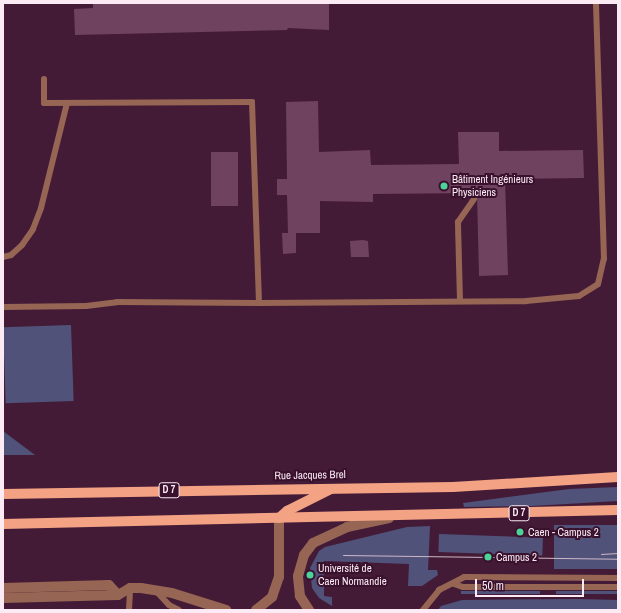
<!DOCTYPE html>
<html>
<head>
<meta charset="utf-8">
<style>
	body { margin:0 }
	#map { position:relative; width:621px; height:613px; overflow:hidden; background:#441b37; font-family:"Archivo Narrow",sans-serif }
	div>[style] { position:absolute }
	.green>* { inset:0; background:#505279; transform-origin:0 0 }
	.building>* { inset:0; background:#6f425f; transform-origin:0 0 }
	.lane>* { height:6px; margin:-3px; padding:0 3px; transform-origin:3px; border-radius:3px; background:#966553 }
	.street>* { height:10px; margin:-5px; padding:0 5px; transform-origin:5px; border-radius:5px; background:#966553 }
	.primary>* { height:10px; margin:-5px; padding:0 5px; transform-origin:5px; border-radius:5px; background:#f3a384 }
	.tram>* { height:1px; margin:-0.5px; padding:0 0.5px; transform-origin:0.5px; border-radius:0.5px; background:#ceb7c6 }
	.dots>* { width:11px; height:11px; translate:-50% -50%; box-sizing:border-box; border:2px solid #39112d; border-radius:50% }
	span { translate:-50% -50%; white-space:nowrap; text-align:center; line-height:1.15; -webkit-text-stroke:4px #39112d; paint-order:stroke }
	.shield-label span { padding:1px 3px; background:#39112d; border:1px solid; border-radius:3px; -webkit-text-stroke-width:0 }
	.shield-label { font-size:10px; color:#fcebf5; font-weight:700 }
	.poi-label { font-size:11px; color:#fcebf5 }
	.left { translate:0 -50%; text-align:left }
	.street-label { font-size:11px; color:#fcebf5 }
	.frame { position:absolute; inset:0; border:4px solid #fcebf5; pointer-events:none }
	.scale { position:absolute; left:475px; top:579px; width:109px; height:18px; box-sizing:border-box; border:2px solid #fcebf5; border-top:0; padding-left:5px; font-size:12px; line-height:14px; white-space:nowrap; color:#fcebf5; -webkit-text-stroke:3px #39112d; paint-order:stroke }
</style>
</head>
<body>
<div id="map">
	<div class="green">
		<div style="left:71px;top:325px;width:76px;height:68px;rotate:88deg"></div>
		<div style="clip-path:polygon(3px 431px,35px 455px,3px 455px)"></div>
		<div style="clip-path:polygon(618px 487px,618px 501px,532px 506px,464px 507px,463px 503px,569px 489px)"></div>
		<div style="left:618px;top:525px;width:44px;height:64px;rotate:90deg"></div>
		<div style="clip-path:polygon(430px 526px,428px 570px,437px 570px,438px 575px,422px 586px,408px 586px,409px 564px,324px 561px,324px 596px,332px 597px,332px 606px,319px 598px,312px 588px,310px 568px,319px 551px,325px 547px,407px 527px)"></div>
		<div style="left:439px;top:534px;width:104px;height:18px;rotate:2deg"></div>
		<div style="left:461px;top:591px;width:79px;height:3px"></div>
		<div style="left:556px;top:591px;width:62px;height:3px"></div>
		<div style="clip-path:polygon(577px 599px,618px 600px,618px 610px,438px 610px,441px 606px,462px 600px)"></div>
	</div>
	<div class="building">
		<div style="clip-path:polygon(93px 3px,329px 3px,329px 30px,288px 28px,287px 30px,75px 35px,74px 9px,93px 8px)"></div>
		<div style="clip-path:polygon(318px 101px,319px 152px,370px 150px,371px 165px,459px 164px,458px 132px,499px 132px,499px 151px,583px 150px,584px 178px,505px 179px,508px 275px,479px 276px,477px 193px,373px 194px,373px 202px,320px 201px,320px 233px,296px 233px,296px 253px,283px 254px,282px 233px,288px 233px,287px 195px,277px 195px,277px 179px,287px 179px,286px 102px)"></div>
		<div style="left:238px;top:152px;width:54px;height:27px;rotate:90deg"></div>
		<div style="clip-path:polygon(363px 240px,368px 241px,369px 257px,351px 257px,350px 241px)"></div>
	</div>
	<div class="lane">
		<div style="left:44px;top:79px;width:24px;rotate:90deg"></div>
		<div style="left:44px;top:103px;width:208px;rotate:-0.3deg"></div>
		<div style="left:252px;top:102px;width:201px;rotate:88deg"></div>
		<div style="left:259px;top:303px;width:267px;rotate:-0.4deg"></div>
		<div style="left:526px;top:301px;width:53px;rotate:-5.4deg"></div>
		<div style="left:579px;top:296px;width:22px;rotate:-32deg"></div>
		<div style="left:598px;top:284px;width:26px;rotate:-77deg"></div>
		<div style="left:604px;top:259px;width:256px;rotate:-91.8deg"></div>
		<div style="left:3px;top:257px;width:8px;rotate:-14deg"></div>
		<div style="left:11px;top:255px;width:15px;rotate:-42deg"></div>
		<div style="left:22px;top:245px;width:19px;rotate:-55deg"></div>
		<div style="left:33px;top:229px;width:22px;rotate:-69deg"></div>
		<div style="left:41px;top:208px;width:108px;rotate:-76.1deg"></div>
		<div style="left:460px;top:301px;width:79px;rotate:-91.5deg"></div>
		<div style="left:458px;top:222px;width:28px;rotate:-55deg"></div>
		<div style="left:3px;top:307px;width:83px;rotate:-0.7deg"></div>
		<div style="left:86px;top:306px;width:31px;rotate:-7deg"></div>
		<div style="left:117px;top:302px;width:142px;rotate:0.4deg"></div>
		<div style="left:454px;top:584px;width:9px;rotate:18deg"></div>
		<div style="left:463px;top:587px;width:155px"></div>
		<div style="left:156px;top:591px;width:19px;rotate:47deg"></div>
		<div style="left:169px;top:605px;width:11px;rotate:27deg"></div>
		<div style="left:129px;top:610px;width:22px;rotate:-87deg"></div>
		<div style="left:423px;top:610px;width:26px;rotate:-51deg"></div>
		<div style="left:439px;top:590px;width:28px;rotate:-27deg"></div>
		<div style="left:464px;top:577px;width:154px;rotate:0.4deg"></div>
	</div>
	<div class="street">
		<div style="left:3px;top:588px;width:106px;rotate:-1.6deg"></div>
		<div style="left:109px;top:585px;width:13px;rotate:48deg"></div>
		<div style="left:3px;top:598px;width:115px;rotate:-1.5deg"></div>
		<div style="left:118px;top:595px;width:14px;rotate:-30deg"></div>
		<div style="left:130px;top:588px;width:11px"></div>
		<div style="left:141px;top:588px;width:31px;rotate:9deg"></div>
		<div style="left:172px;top:593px;width:57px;rotate:17.5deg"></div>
		<div style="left:256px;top:610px;width:21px;rotate:-39deg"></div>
		<div style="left:272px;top:597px;width:21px;rotate:-71deg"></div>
		<div style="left:279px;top:577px;width:59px;rotate:-90deg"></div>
		<div style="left:309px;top:610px;width:17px;rotate:-123deg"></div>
		<div style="left:300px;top:596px;width:20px;rotate:-96deg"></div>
		<div style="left:298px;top:576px;width:22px;rotate:-74deg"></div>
		<div style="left:304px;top:555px;width:15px;rotate:-53deg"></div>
		<div style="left:313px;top:543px;width:38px;rotate:-25deg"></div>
		<div style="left:347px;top:527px;width:43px;rotate:-12.1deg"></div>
	</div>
	<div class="primary">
		<div style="left:3px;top:494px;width:450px;rotate:-0.9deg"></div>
		<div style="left:453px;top:487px;width:165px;rotate:-3.5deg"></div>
		<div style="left:279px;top:518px;width:11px;rotate:-41deg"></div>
		<div style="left:287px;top:511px;width:49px;rotate:-26.6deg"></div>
		<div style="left:3px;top:524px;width:615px;rotate:-1.3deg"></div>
	</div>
	<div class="tram">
		<div style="left:601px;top:554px;width:17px;rotate:-3deg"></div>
		<div style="left:343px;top:555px;width:275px;rotate:0.8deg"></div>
	</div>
	<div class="dots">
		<div style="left:444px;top:186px;background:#4cd39a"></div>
		<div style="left:520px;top:532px;background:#4cd39a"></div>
		<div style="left:488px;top:557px;background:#4cd39a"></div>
		<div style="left:310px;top:575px;background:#4cd39a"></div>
	</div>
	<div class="shield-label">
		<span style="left:169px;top:490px">D 7</span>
		<span style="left:519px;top:513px">D 7</span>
	</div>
	<div class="poi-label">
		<span class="left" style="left:452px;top:186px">Bâtiment Ingénieurs<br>Physiciens</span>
		<span class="left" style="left:528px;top:532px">Caen - Campus 2</span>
		<span class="left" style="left:496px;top:557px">Campus 2</span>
		<span class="left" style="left:318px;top:575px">Université de<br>Caen Normandie</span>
	</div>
	<div class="street-label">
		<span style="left:310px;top:475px;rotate:-1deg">Rue Jacques Brel</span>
	</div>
	<div class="frame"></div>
	<div class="scale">50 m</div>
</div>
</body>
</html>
